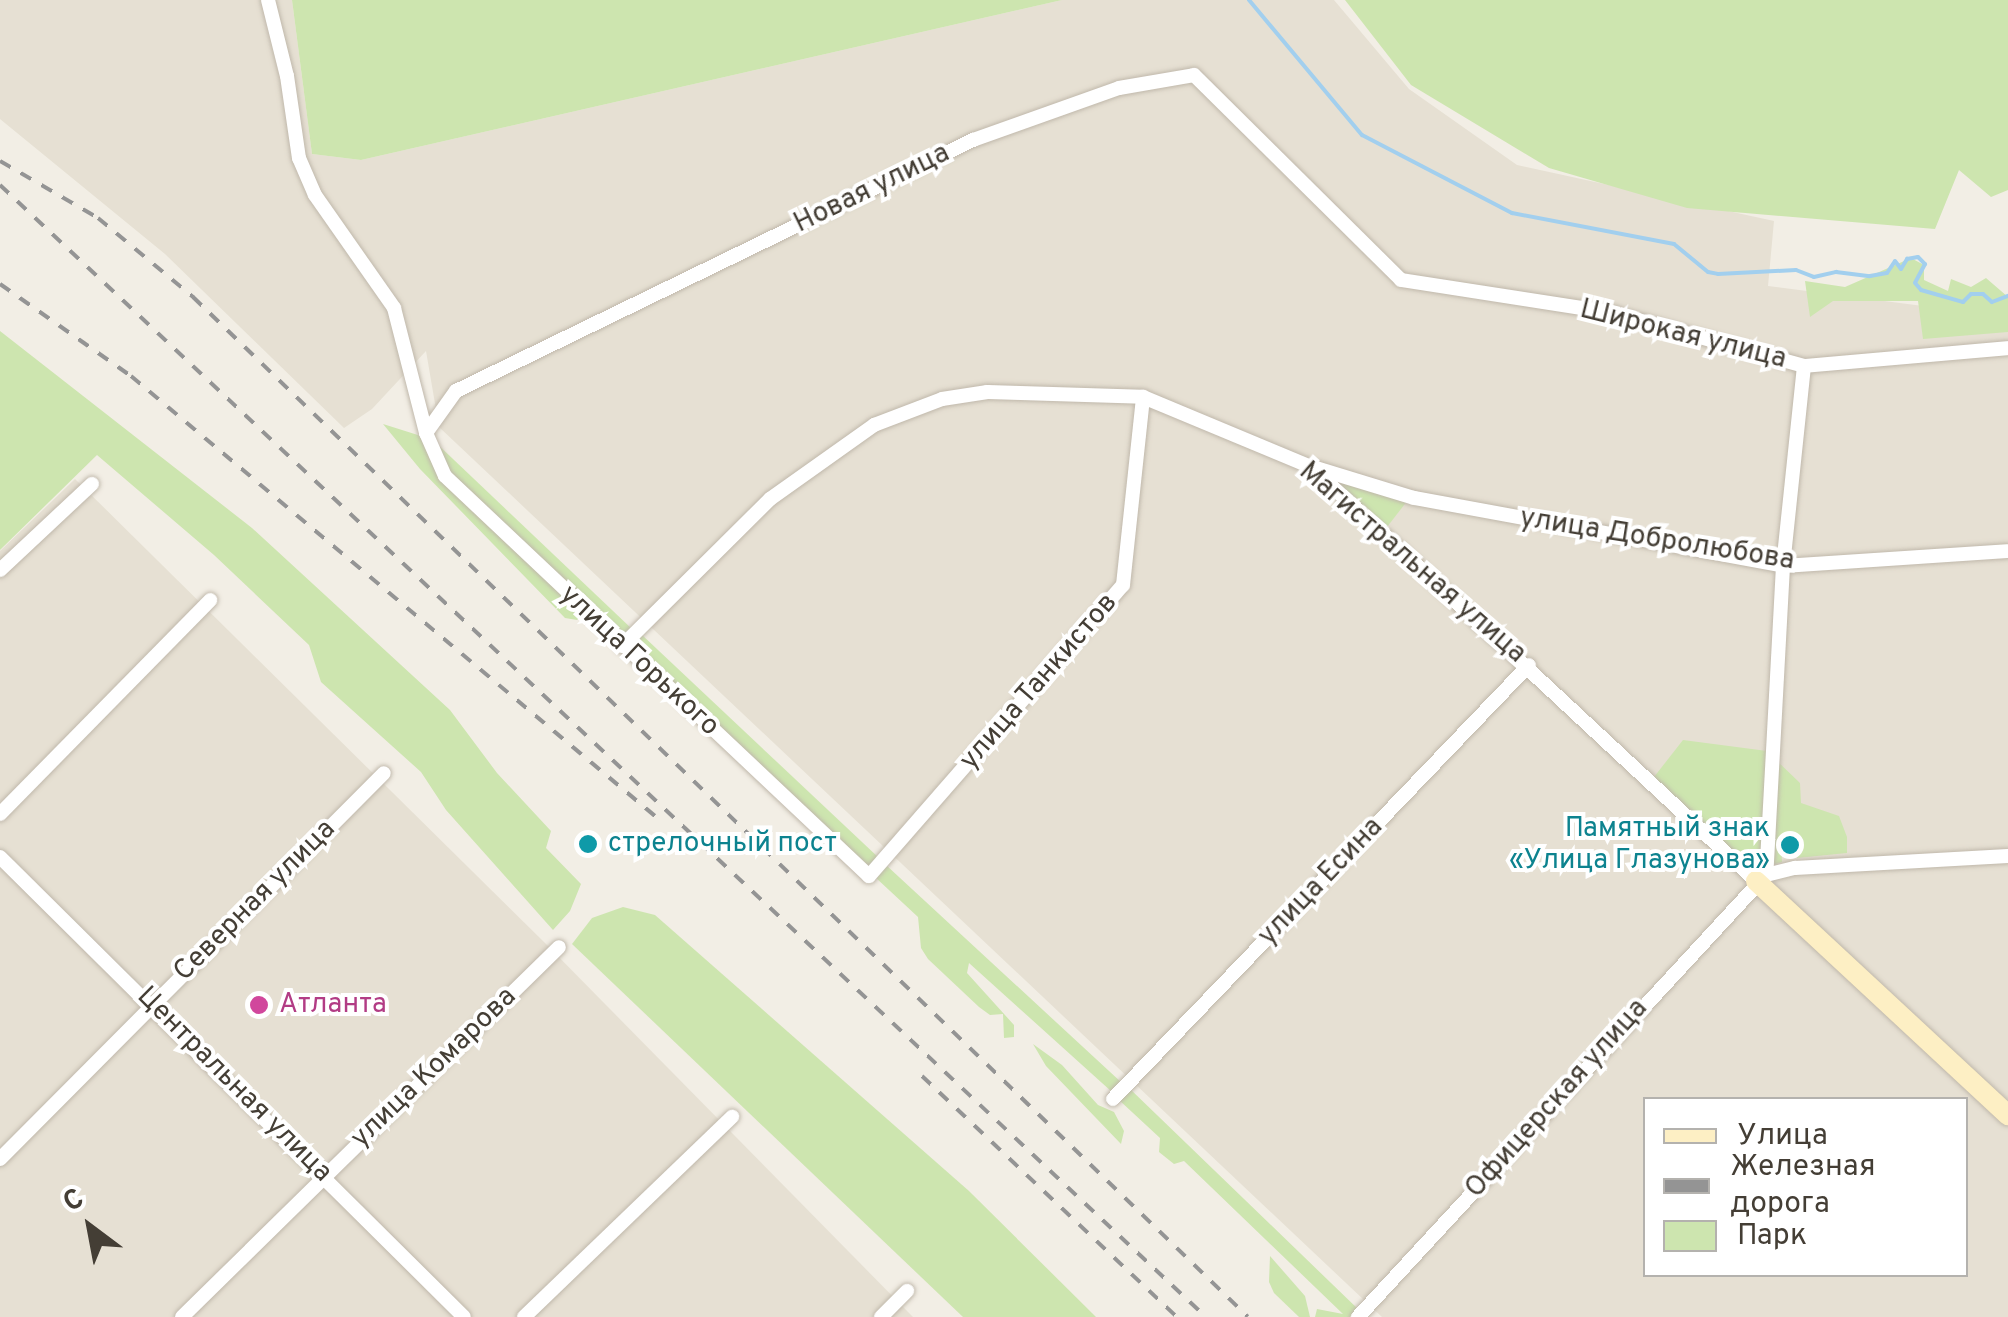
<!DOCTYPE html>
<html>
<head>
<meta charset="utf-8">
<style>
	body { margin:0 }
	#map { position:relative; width:2008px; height:1317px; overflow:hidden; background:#f2eee5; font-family:Overpass,sans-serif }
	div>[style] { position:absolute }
	.residential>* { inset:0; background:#e6e0d3 }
	.green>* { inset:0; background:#cde5af }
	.stream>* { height:4px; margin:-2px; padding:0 2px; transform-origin:2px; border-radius:2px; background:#a2cfee }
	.roads { filter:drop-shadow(0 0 2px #c0b8ab) drop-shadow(0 0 2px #c0b8ab) }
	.street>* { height:14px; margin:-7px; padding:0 7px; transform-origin:7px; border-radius:7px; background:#fff }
	.secondary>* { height:20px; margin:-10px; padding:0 10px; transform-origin:10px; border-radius:10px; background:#fdefc4 }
	.rail>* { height:4px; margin-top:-2px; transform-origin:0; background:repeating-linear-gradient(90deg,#949494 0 12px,transparent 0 24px) }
	.dots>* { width:28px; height:28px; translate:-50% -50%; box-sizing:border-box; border:5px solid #fff; border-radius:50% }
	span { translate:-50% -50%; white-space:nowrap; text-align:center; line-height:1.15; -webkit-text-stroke:8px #fff; paint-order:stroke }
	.street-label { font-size:28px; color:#443e35 }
	.culture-label { font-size:28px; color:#0d838f }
	.right { translate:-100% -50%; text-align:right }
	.left { translate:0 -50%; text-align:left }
	.hotel-label { font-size:28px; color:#b23c85 }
	.legend { position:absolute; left:1643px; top:1097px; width:325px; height:180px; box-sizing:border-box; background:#fff; border:2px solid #b4b2ae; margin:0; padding:12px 18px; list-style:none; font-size:30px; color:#443e35 }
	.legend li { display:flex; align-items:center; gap:20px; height:50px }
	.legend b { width:50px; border:2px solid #b4b2ae }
	.north { position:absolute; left:40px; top:1177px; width:100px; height:100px; -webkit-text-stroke:8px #fff; paint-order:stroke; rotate:328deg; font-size:28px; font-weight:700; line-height:40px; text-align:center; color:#443e35 }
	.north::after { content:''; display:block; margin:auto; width:35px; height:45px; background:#443e35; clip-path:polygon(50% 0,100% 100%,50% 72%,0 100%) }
</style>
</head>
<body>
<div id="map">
	<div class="residential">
		<div style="clip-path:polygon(evenodd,0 0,292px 0,312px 154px,361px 160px,1062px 0,1334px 0,1409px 89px,1517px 165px,1774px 221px,1768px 286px,2008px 317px,2008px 1317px,1382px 1317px,439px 427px,426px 351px,372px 409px,344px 428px,165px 254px,0 119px,0 0,1646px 1100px,1966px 1100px,1966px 1274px,1646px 1274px,1646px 1100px)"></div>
		<div style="clip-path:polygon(75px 479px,546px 944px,913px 1317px,0 1317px,0 551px)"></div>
	</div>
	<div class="green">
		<div style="clip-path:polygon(292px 0,1062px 0,361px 160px,312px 154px)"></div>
		<div style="clip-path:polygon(1345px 0,2008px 0,2008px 190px,1991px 197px,1959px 170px,1935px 229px,1687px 208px,1549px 168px,1411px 85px)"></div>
		<div style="clip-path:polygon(1911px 258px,1924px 265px,1924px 280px,1948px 291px,1951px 279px,1971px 287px,1986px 278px,2008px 297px,2008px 332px,1923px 339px,1918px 301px,1833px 301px,1810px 317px,1805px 281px,1845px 287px)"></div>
		<div style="clip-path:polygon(0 331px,252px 528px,450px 710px,497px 773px,551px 831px,546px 848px,581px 884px,570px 911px,553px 930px,446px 810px,421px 772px,321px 682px,309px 645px,214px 555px,97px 455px,0 550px)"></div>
		<div style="clip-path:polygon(383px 424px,421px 436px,441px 477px,583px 614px,577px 620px,565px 618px,420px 469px)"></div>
		<div style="clip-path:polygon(433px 440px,632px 629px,622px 640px,448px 474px)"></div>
		<div style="clip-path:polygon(1330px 478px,1408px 500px,1387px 527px)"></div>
		<div style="clip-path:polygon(641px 634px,879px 858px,869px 869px,628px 647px)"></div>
		<div style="clip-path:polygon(1683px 740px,1767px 751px,1761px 864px,1755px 872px,1654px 777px)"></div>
		<div style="clip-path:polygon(1774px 758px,1800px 783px,1801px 803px,1839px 816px,1847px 837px,1847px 853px,1797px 858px,1794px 835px,1781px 838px,1782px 862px,1769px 866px)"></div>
		<div style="clip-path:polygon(886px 865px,1122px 1083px,1112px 1092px,969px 963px,967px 973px,1014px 1025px,1014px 1037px,1004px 1038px,1003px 1014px,990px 1015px,979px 1007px,928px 959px,921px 948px,918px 917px,875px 877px)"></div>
		<div style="clip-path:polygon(623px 907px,655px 915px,969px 1191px,1096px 1317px,963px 1317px,572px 944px,592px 918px)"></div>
		<div style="clip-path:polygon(1033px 1044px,1062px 1065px,1098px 1105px,1114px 1112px,1124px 1131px,1121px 1144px,1046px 1066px)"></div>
		<div style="clip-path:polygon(1129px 1088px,1359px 1310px,1353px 1317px,1315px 1317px,1317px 1309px,1343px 1314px,1184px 1161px,1174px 1164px,1159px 1152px,1160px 1138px,1119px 1100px)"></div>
		<div style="clip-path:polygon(1270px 1256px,1305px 1296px,1310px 1317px,1299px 1317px,1274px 1293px,1269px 1282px)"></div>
	</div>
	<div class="stream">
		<div style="left:1249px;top:0;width:176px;rotate:50.1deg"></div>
		<div style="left:1362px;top:135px;width:169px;rotate:27.5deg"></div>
		<div style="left:1512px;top:213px;width:165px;rotate:10.8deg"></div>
		<div style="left:1674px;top:244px;width:44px;rotate:39.5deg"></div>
		<div style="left:1708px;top:272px;width:10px;rotate:11deg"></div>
		<div style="left:1718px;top:274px;width:78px;rotate:-2.9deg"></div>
		<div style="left:1796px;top:270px;width:19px;rotate:21deg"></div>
		<div style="left:1814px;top:277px;width:23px;rotate:-13deg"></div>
		<div style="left:1836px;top:272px;width:34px;rotate:7deg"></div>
		<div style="left:1870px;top:276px;width:17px;rotate:-10deg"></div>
		<div style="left:1887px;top:273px;width:14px;rotate:-56deg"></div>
		<div style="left:1895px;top:261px;width:10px;rotate:53deg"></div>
		<div style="left:1901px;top:269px;width:12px;rotate:-59deg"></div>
		<div style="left:1907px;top:259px;width:11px;rotate:-10deg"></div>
		<div style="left:1918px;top:257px;width:10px;rotate:45deg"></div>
		<div style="left:1925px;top:264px;width:21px;rotate:118deg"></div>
		<div style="left:1915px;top:283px;width:9px;rotate:49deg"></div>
		<div style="left:1921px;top:290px;width:44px;rotate:15.9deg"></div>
		<div style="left:1963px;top:302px;width:11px;rotate:-45deg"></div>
		<div style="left:1971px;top:294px;width:12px"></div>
		<div style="left:1983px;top:294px;width:12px;rotate:42deg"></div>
		<div style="left:1992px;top:302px;width:17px;rotate:-21deg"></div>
	</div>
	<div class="roads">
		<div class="street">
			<div style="left:268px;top:0;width:78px;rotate:76deg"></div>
			<div style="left:287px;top:76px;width:83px;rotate:81.7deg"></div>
			<div style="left:299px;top:158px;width:40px;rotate:66.6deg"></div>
			<div style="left:315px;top:195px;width:138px;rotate:55deg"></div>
			<div style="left:394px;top:308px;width:129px;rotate:75.6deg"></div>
			<div style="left:426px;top:433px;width:47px;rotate:66.2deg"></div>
			<div style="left:445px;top:476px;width:583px;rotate:43.33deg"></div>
			<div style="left:869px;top:876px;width:386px;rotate:-48.9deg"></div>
			<div style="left:1123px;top:585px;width:189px;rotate:-83.9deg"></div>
			<div style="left:1804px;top:366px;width:205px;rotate:-5deg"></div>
			<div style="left:426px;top:433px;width:52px;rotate:-54.5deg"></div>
			<div style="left:456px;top:391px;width:575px;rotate:-25.9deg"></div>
			<div style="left:973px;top:140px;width:155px;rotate:-19.6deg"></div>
			<div style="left:1119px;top:88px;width:76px;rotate:-9.8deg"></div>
			<div style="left:1194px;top:75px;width:291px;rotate:44.7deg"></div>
			<div style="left:1401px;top:280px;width:215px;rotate:8.8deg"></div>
			<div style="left:1613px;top:313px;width:198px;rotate:15.5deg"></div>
			<div style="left:1804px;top:366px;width:201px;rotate:96deg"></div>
			<div style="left:1783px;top:566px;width:309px;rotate:93.1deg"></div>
			<div style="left:1766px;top:875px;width:602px;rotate:132.71deg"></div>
			<div style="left:1316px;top:468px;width:102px;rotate:17deg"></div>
			<div style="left:1414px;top:498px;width:375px;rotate:10.4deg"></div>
			<div style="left:1783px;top:566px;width:225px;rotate:-3.8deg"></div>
			<div style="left:0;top:570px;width:126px;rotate:-43.1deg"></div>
			<div style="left:622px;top:646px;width:209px;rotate:-44.8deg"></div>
			<div style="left:770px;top:499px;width:128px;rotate:-35.4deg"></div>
			<div style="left:874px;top:425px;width:73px;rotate:-20.9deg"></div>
			<div style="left:942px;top:399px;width:46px;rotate:-8.8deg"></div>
			<div style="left:987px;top:392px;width:156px;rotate:1.8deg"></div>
			<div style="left:1143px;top:397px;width:182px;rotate:22.6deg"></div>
			<div style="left:1311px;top:467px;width:608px;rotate:42.93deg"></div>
			<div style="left:0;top:814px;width:300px;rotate:-45.5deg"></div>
			<div style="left:0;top:857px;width:653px;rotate:44.75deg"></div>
			<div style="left:1766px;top:875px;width:30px;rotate:-14deg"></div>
			<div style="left:1795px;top:868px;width:213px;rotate:-3.2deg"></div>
			<div style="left:1113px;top:1099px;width:601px;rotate:-46.21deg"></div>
			<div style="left:0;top:1159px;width:544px;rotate:-45.15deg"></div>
			<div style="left:182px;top:1317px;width:528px;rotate:-44.46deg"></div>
			<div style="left:524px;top:1317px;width:289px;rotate:-43.9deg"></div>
			<div style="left:881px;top:1317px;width:37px;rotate:-45deg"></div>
		</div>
		<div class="secondary">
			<div style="left:1756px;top:881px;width:344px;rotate:42.9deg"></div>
		</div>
	</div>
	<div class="rail">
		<div style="left:0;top:161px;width:113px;rotate:30.2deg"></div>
		<div style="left:98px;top:218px;width:124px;rotate:39.7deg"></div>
		<div style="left:193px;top:297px;width:1467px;rotate:44.03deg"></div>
		<div style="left:0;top:185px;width:1654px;rotate:43.19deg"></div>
		<div style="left:0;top:284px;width:160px;rotate:35.1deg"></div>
		<div style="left:131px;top:376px;width:684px;rotate:40.02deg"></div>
		<div style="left:922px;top:1076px;width:351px;rotate:43.4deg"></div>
	</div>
	<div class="dots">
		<div style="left:588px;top:844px;background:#0f9aa8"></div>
		<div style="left:1790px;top:845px;background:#0f9aa8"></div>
		<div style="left:259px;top:1005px;background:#d1479c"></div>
	</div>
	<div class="street-label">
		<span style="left:872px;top:189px;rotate:-26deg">Новая улица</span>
		<span style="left:1683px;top:335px;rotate:14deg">Широкая улица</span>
		<span style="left:1657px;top:540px;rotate:9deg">улица Добролюбова</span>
		<span style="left:1412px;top:563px;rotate:41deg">Магистральная улица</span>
		<span style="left:639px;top:661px;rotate:43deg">улица Горького</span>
		<span style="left:1039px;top:682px;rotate:-49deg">улица Танкистов</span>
		<span style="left:1321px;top:882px;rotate:-46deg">улица Есина</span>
		<span style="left:255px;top:901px;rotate:-45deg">Северная улица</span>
		<span style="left:434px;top:1068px;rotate:-44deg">улица Комарова</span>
		<span style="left:234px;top:1085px;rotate:45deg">Центральная улица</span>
		<span style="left:1557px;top:1099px;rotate:-48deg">Офицерская улица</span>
	</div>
	<div class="culture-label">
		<span class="right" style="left:1770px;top:845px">Памятный знак<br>«Улица Глазунова»</span>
		<span class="left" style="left:608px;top:844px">стрелочный пост</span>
	</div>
	<div class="hotel-label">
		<span class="left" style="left:279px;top:1005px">Атланта</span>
	</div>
	<ul class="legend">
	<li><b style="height:12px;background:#fdefc4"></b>Улица</li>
	<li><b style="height:12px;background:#949494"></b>Железная дорога</li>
	<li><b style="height:28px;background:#cde5af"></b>Парк</li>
	</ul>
	<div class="north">С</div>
</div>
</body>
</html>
